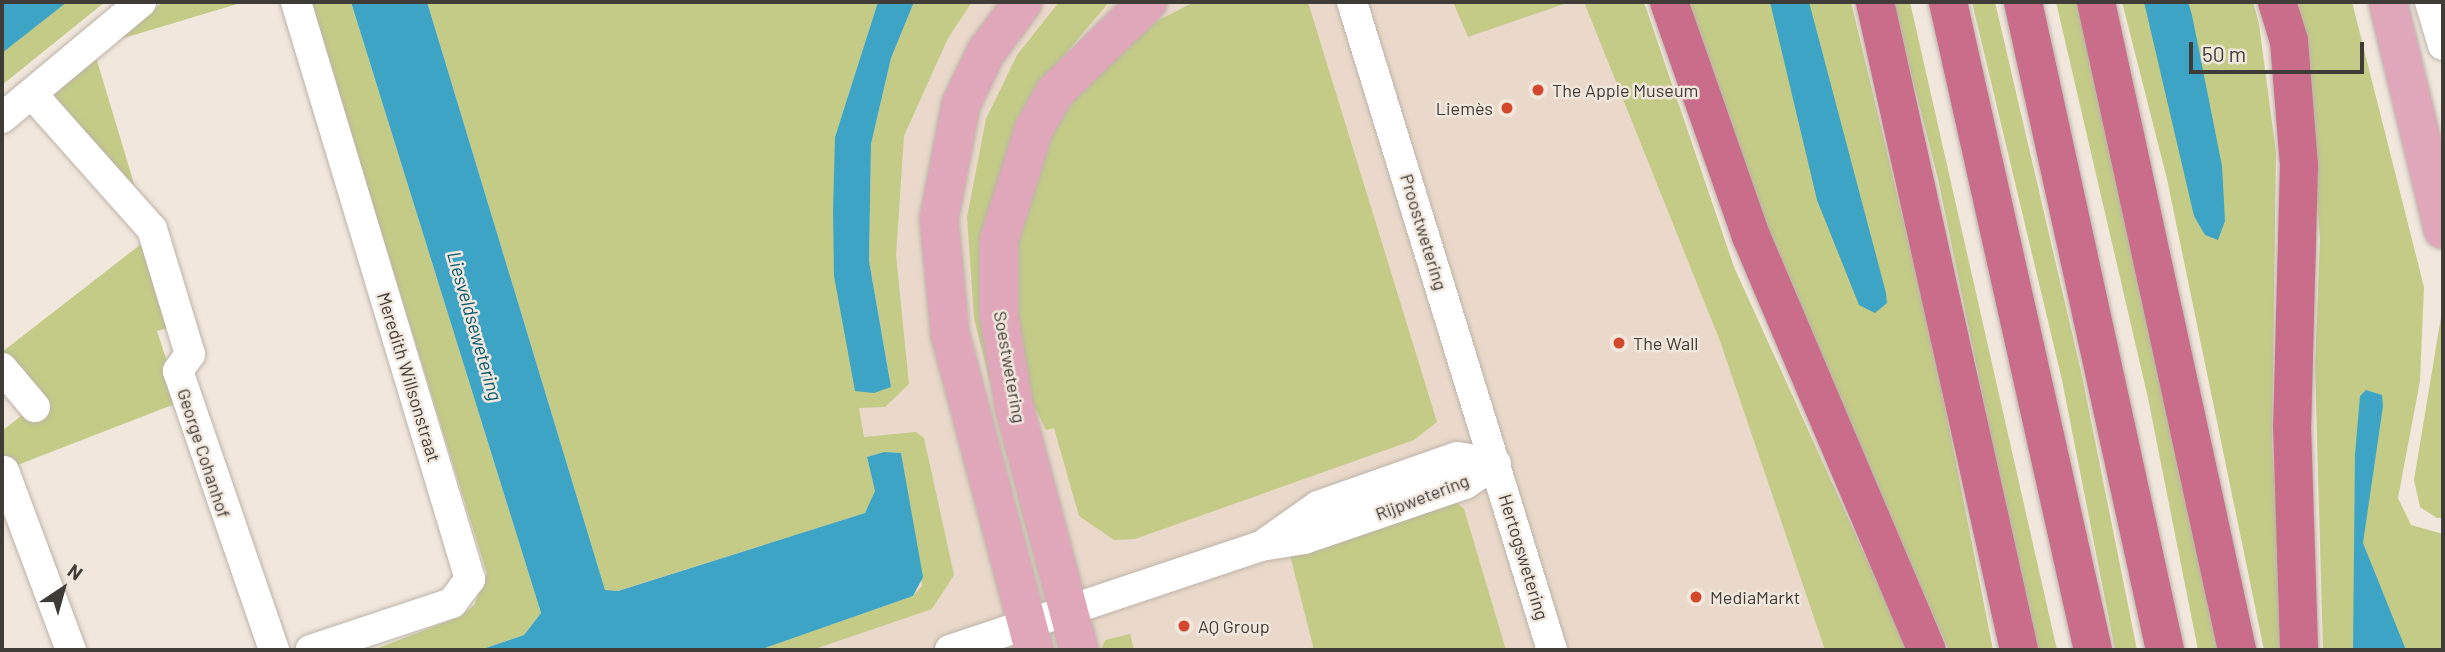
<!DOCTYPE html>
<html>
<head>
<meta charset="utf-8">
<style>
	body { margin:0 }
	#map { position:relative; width:2445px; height:652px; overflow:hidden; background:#f1e7dd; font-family:Barlow,sans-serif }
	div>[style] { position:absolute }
	.built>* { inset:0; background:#ead9ca }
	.green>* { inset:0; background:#c3cb86 }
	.water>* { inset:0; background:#3da4c5 }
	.roads { filter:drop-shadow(0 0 2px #bdb3a9) drop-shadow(0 0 2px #bdb3a9) }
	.minor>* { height:30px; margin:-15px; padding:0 15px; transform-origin:15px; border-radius:15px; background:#fff }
	.major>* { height:38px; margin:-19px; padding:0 19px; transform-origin:19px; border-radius:19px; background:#dfa7b9 }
	.highway>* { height:38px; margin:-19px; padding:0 19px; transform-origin:19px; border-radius:19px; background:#ca6d8b }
	.dots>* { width:19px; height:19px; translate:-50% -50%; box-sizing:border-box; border:4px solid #f1e7dd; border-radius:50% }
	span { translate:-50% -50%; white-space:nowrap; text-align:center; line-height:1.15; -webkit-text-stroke:5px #f1e7dd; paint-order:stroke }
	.poi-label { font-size:18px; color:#3f3b37 }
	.left { translate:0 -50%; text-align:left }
	.right { translate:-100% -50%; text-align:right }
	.street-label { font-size:18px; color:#3f3b37 }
	.water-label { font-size:19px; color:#005870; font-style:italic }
	.frame { position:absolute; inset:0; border:4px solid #3f3b37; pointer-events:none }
	.north { position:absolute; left:28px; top:554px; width:70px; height:70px; -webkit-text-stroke:5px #f1e7dd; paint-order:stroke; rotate:36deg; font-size:19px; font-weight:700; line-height:28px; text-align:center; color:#3f3b37 }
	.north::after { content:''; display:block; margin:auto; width:24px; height:32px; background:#3f3b37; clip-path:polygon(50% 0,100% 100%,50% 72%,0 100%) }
	.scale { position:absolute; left:2189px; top:42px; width:175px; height:32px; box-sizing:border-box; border:4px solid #3f3b37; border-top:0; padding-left:9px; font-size:21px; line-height:24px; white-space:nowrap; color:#3f3b37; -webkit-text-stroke:5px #f1e7dd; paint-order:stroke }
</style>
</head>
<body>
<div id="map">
	<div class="built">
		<div style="clip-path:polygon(386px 2px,1626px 2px,1866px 650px,595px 650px)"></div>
	</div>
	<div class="green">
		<div style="clip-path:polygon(62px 2px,105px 2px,2px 85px,2px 50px)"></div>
		<div style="clip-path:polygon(163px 2px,244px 2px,117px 40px)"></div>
		<div style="clip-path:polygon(310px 2px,351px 2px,541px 613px,524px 635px,480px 650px,373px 650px,461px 616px,474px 605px,487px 574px)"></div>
		<div style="clip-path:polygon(427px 2px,878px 2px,835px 137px,891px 386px,869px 261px,871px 144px,891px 58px,914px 2px,972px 2px,948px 38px,904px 136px,896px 255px,909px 384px,885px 407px,859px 408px,864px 437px,916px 432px,924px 438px,954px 575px,932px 609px,812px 650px,759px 650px,913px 596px,922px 586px,901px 453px,884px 452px,867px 457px,875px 491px,865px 513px,617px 591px,605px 590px)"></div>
		<div style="clip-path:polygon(1059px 2px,1109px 2px,1047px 76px,995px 192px,1037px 526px,1026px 528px,974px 318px,967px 217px,986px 119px,1017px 55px)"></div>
		<div style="clip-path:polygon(1194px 2px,1308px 2px,1437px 422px,1414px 440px,1135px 539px,1114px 540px,1079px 516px,1054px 428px,1046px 430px,1020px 378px,1012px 245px,1057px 116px,1126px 37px)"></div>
		<div style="clip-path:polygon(1453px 2px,1570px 2px,1468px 37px)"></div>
		<div style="clip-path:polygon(1584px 2px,1644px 2px,1734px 267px,1908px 650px,1825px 650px,1720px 341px)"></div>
		<div style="clip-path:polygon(1680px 2px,1851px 2px,1931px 336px,1993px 650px,1949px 650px,1831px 392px)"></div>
		<div style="clip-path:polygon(1893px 2px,1910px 2px,2057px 650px,2035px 650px,1938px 179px)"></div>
		<div style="clip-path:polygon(1972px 2px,1995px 2px,2082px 376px,2137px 650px,2115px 650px,2062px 380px)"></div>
		<div style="clip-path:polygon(2056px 2px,2080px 2px,2220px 650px,2198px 650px,2148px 398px)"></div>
		<div style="clip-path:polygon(2122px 2px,2253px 2px,2259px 24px,2276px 153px,2272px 441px,2283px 650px,2264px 650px,2167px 179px)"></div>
		<div style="clip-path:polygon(2299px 2px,2352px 2px,2424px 287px,2420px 381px,2398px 498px,2411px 525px,2443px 534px,2443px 650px,2323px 650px,2315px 366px,2320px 238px)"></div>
		<div style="clip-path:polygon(95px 54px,141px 207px,49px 95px)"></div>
		<div style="clip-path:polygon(145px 241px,175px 326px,157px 331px,180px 402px,2px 471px,2px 431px,40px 401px,2px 352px)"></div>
		<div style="clip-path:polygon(2443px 305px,2443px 518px,2437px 518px,2420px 507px,2414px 480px)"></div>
		<div style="clip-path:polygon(1452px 499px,1464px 509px,1506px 650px,1314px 650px,1290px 555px)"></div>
		<div style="clip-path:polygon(1130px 634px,1134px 650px,1101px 650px,1105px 640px)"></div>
	</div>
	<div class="water">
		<div style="clip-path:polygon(2px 2px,67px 2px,2px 53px)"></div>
		<div style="clip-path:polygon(351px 2px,427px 2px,605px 590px,618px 591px,865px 513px,875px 491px,867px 457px,884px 452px,901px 453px,923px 577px,913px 596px,759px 650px,480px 650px,524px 635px,541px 613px)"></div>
		<div style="clip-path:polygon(878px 2px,914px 2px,891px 58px,871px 144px,869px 261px,891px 387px,874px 393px,855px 391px,834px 276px,833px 211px,835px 137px)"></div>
		<div style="clip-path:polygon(1770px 2px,1809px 2px,1886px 293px,1887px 303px,1875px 313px,1859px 305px,1817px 200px)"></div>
		<div style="clip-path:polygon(2144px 2px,2188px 2px,2192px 15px,2222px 166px,2225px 221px,2218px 240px,2205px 235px,2194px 216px)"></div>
		<div style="clip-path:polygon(2366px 390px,2382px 395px,2383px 406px,2363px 543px,2406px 650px,2353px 650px,2355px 455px,2360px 396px)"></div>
	</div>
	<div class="roads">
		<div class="minor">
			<div style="left:296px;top:2px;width:603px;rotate:73.22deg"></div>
			<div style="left:470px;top:579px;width:30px;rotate:127deg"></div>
			<div style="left:452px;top:603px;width:149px;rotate:161.6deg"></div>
			<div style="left:1352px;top:2px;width:678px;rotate:72.85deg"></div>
			<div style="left:2430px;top:2px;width:45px;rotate:73.2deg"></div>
			<div style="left:32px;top:94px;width:181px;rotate:48.4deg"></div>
			<div style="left:152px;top:229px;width:131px;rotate:73.1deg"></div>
			<div style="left:190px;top:354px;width:21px;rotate:125deg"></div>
			<div style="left:178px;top:371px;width:295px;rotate:71deg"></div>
			<div style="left:2px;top:118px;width:181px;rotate:-39.8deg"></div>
			<div style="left:2px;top:368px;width:51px;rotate:49.8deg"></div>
			<div style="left:4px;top:471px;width:191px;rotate:69.5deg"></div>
			<div style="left:1267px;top:542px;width:62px;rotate:-35.2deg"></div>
			<div style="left:1318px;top:506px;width:147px;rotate:-19.4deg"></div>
			<div style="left:1457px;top:457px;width:39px;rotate:9deg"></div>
			<div style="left:950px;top:650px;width:328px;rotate:-18.5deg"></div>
			<div style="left:1261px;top:546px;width:44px;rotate:-9.2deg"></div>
			<div style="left:1304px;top:539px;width:170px;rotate:-18.9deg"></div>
			<div style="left:1465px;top:484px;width:37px;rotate:-34deg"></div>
		</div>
		<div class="major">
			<div style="left:1023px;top:2px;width:62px;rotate:126.5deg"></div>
			<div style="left:986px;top:52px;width:58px;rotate:115.7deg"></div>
			<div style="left:961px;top:104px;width:117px;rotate:100.8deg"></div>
			<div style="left:939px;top:219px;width:116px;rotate:84.5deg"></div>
			<div style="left:950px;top:334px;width:327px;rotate:75.1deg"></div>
			<div style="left:2388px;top:2px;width:234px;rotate:76.4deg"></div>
			<div style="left:1079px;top:650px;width:253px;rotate:-104.9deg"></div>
			<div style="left:1014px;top:406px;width:92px;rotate:-99.4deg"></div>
			<div style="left:999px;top:315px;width:75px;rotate:-90deg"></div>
			<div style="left:999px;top:240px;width:116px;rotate:-72.5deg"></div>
			<div style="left:1034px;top:129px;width:43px;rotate:-60.4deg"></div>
			<div style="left:1055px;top:92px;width:129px;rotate:-44.1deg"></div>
		</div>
		<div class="highway">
			<div style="left:1669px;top:2px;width:248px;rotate:70.7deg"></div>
			<div style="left:1751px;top:236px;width:450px;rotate:67deg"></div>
			<div style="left:1875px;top:2px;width:664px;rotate:77.47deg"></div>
			<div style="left:1948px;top:2px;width:664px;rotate:77.39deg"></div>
			<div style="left:2023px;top:2px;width:663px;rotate:77.64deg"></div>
			<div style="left:2096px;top:2px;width:663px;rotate:77.72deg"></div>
			<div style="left:2277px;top:2px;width:41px;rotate:72.9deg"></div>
			<div style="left:2289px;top:41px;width:124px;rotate:85.4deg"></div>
			<div style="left:2299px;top:165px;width:260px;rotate:91.5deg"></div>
			<div style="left:2292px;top:425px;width:225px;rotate:88.2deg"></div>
		</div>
	</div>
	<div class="dots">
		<div style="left:1538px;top:90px;background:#d3482c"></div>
		<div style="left:1507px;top:108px;background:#d3482c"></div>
		<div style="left:1619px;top:343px;background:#d3482c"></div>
		<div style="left:1696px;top:597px;background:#d3482c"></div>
		<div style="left:1184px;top:626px;background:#d3482c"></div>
	</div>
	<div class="poi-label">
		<span class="left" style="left:1552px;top:90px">The Apple Museum</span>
		<span class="right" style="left:1493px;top:108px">Liemès</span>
		<span class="left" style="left:1633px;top:343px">The Wall</span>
		<span class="left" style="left:1710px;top:597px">MediaMarkt</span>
		<span class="left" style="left:1198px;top:626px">AQ Group</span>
	</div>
	<div class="street-label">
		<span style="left:1424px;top:232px;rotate:73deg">Proostwetering</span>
		<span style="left:1010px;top:367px;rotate:80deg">Soestwetering</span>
		<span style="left:409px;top:377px;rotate:73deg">Meredith Willsonstraat</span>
		<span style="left:204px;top:453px;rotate:72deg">George Cohanhof</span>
		<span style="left:1422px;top:497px;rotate:-21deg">Rijpwetering</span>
		<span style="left:1524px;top:557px;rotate:73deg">Hertogswetering</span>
	</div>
	<div class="water-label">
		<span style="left:475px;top:326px;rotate:74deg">Liesveldsewetering</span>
	</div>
	<div class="frame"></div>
	<div class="north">N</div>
	<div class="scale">50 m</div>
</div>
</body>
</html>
